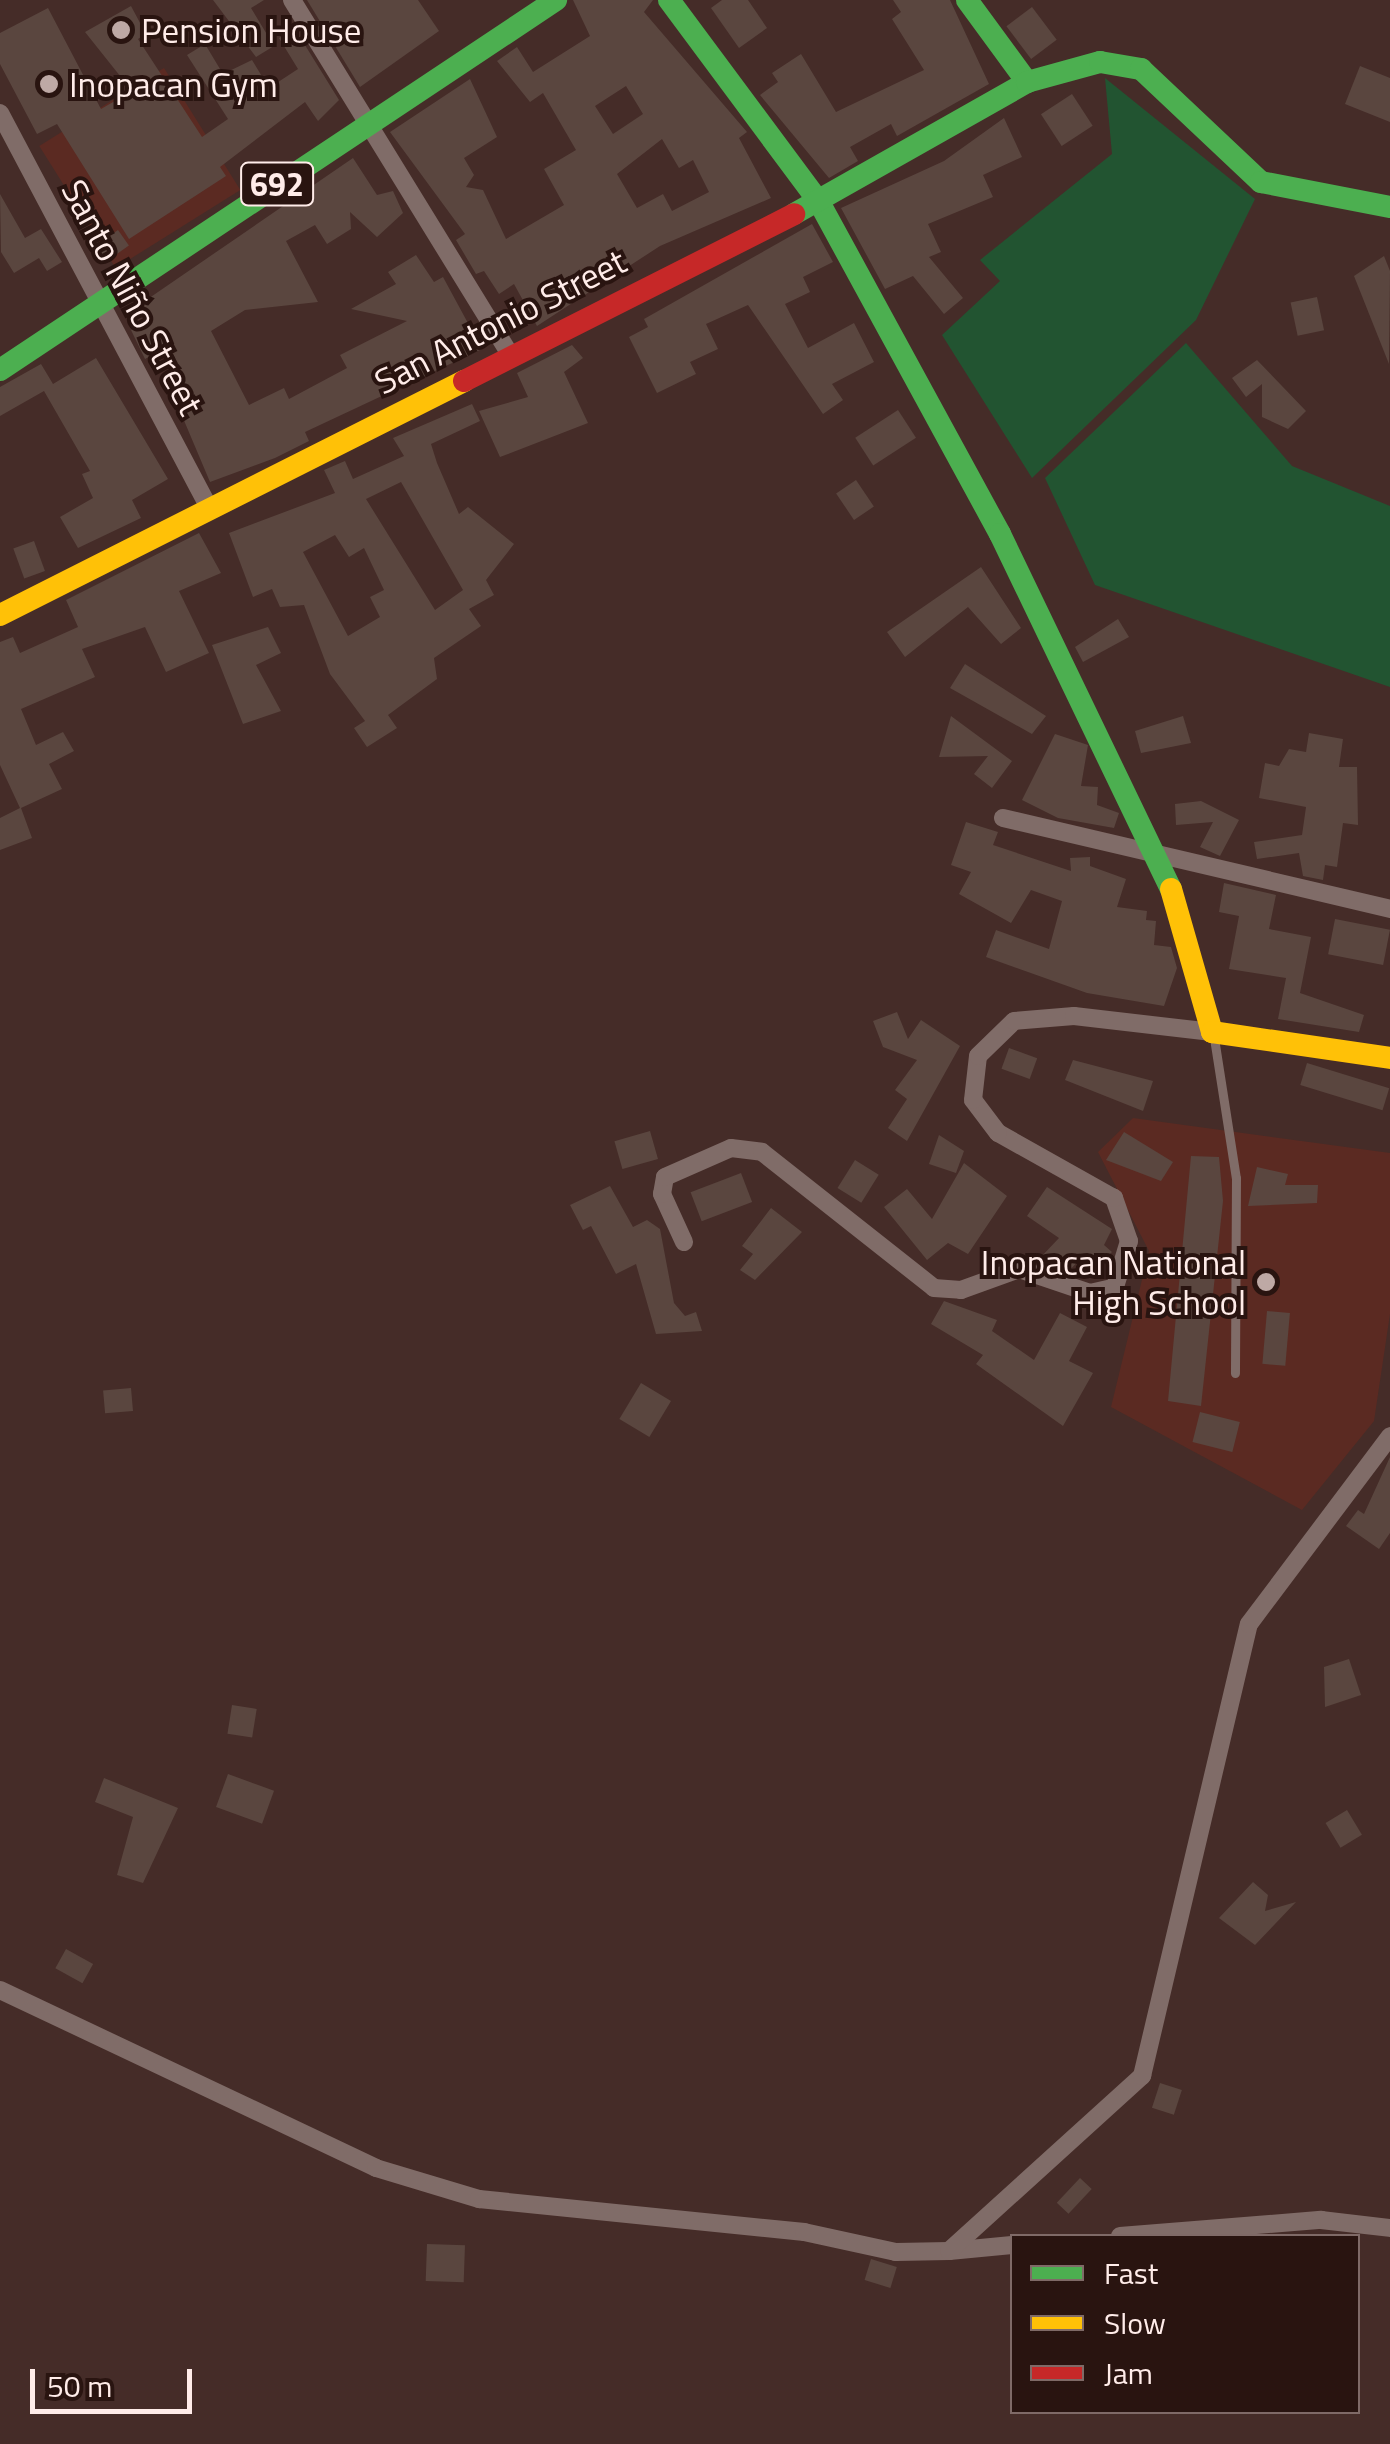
<!DOCTYPE html>
<html>
<head>
<meta charset="utf-8">
<style>
	body { margin:0 }
	#map { position:relative; width:1390px; height:2444px; overflow:hidden; background:#452c28; font-family:"Titillium Web",sans-serif }
	div>[style] { position:absolute }
	.built>* { inset:0; background:#5b2a22; transform-origin:0 0 }
	.green>* { inset:0; background:#225431 }
	.building>* { inset:0; background:#5a463f; transform-origin:0 0 }
	.lane>* { height:9px; margin:-4.5px; padding:0 4.5px; transform-origin:4.5px; border-radius:4.5px; background:#806c68 }
	.street>* { height:18px; margin:-9px; padding:0 9px; transform-origin:9px; border-radius:9px; background:#806c68 }
	.fast>* { height:22px; margin:-11px; padding:0 11px; transform-origin:11px; border-radius:11px; background:#4caf50 }
	.slow>* { height:22px; margin:-11px; padding:0 11px; transform-origin:11px; border-radius:11px; background:#ffc107 }
	.jam>* { height:22px; margin:-11px; padding:0 11px; transform-origin:11px; border-radius:11px; background:#c62828 }
	.dots>* { width:28px; height:28px; translate:-50% -50%; box-sizing:border-box; border:5px solid #291410; border-radius:50% }
	span { translate:-50% -50%; white-space:nowrap; text-align:center; line-height:1.15; -webkit-text-stroke:8px #291410; paint-order:stroke }
	.shield-label span { padding:2px 8px; background:#291410; border:2px solid; border-radius:8px; -webkit-text-stroke-width:0 }
	.shield-label { font-size:32px; color:#ffece9; font-weight:700 }
	.poi-label { font-size:35px; color:#ffece9 }
	.left { translate:0 -50%; text-align:left }
	.right { translate:-100% -50%; text-align:right }
	.street-label { font-size:35px; color:#ffece9 }
	.legend { position:absolute; left:1010px; top:2234px; width:350px; height:180px; box-sizing:border-box; background:#291410; border:2px solid #7f6a67; margin:0; padding:12px 18px; list-style:none; font-size:30px; color:#ffece9 }
	.legend li { display:flex; align-items:center; gap:20px; height:50px }
	.legend b { width:50px; border:2px solid #7f6a67 }
	.scale { position:absolute; left:30px; top:2369px; width:162px; height:45px; box-sizing:border-box; border:5px solid #ffece9; border-top:0; padding-left:12px; font-size:30px; line-height:35px; white-space:nowrap; color:#ffece9; -webkit-text-stroke:8px #291410; paint-order:stroke }
</style>
</head>
<body>
<div id="map">
	<div class="built">
		<div style="left:164px;top:68px;width:144px;height:147px;rotate:58deg"></div>
		<div style="clip-path:polygon(1133px 1118px,1390px 1153px,1390px 1314px,1374px 1421px,1302px 1510px,1111px 1407px,1149px 1251px,1098px 1152px)"></div>
	</div>
	<div class="green">
		<div style="clip-path:polygon(1105px 78px,1255px 199px,1196px 320px,1032px 478px,942px 335px,1000px 281px,980px 260px,1112px 154px)"></div>
		<div style="clip-path:polygon(1186px 343px,1292px 466px,1390px 506px,1390px 687px,1095px 585px,1045px 478px)"></div>
	</div>
	<div class="building">
		<div style="clip-path:polygon(213px 0,264px 0,251px 8px,274px 46px,256px 57px)"></div>
		<div style="clip-path:polygon(307px 0,418px 0,439px 31px,360px 87px)"></div>
		<div style="clip-path:polygon(evenodd,573px 0,653px 0,644px 12px,747px 132px,739px 138px,771px 198px,660px 246px,537px 326px,514px 284px,499px 294px,484px 271px,476px 274px,456px 240px,465px 234px,390px 132px,470px 79px,497px 137px,464px 158px,474px 175px,466px 187px,483px 190px,506px 239px,564px 205px,544px 169px,576px 150px,543px 93px,530px 102px,497px 61px,517px 47px,533px 72px,590px 36px,573px 0,626px 86px,643px 114px,613px 134px,595px 106px,626px 86px,573px 0,662px 139px,679px 168px,693px 160px,709px 192px,672px 211px,663px 194px,637px 208px,617px 174px,662px 139px)"></div>
		<div style="clip-path:polygon(722px 0,748px 0,767px 28px,739px 48px,711px 8px)"></div>
		<div style="clip-path:polygon(893px 0,950px 0,989px 84px,897px 136px,891px 124px,850px 147px,858px 161px,829px 178px,760px 95px,778px 82px,772px 73px,801px 54px,836px 112px,924px 70px,892px 19px,901px 12px)"></div>
		<div style="clip-path:polygon(131px 6px,146px 34px,138px 39px,202px 137px,228px 119px,187px 55px,205px 44px,223px 74px,252px 60px,269px 88px,298px 69px,279px 38px,295px 29px,339px 100px,318px 121px,305px 102px,220px 167px,226px 176px,129px 239px,57px 124px,37px 134px,0 64px,0 33px,48px 8px,101px 109px,132px 91px,85px 32px)"></div>
		<div style="left:1032px;top:7px;width:41px;height:32px;rotate:53deg"></div>
		<div style="clip-path:polygon(1360px 66px,1390px 78px,1390px 122px,1345px 104px)"></div>
		<div style="left:1072px;top:94px;width:38px;height:37px;rotate:57deg"></div>
		<div style="clip-path:polygon(1004px 118px,1022px 157px,983px 175px,993px 197px,928px 224px,941px 252px,929px 257px,963px 298px,944px 314px,913px 276px,885px 289px,841px 208px,944px 161px)"></div>
		<div style="clip-path:polygon(353px 158px,377px 195px,393px 191px,403px 213px,377px 237px,350px 212px,351px 229px,327px 244px,315px 225px,286px 241px,318px 302px,245px 310px,211px 331px,249px 405px,284px 388px,289px 399px,347px 368px,340px 355px,407px 321px,351px 309px,396px 284px,388px 272px,416px 255px,434px 282px,443px 277px,482px 349px,305px 432px,309px 441px,275px 458px,210px 482px,169px 385px,179px 380px,163px 349px,145px 359px,131px 330px,153px 319px,142px 303px)"></div>
		<div style="clip-path:polygon(0 194px,25px 238px,41px 229px,62px 262px,47px 271px,39px 258px,14px 273px,1px 252px)"></div>
		<div style="clip-path:polygon(812px 224px,833px 262px,803px 277px,810px 292px,785px 304px,808px 348px,854px 323px,874px 362px,832px 384px,843px 400px,823px 414px,748px 305px,706px 324px,718px 349px,690px 362px,696px 374px,657px 393px,629px 337px,648px 327px,644px 319px)"></div>
		<div style="left:118px;top:230px;width:19px;height:27px;rotate:55deg"></div>
		<div style="clip-path:polygon(1384px 256px,1390px 271px,1389px 364px,1354px 276px)"></div>
		<div style="left:1317px;top:297px;width:34px;height:27px;rotate:78deg"></div>
		<div style="clip-path:polygon(572px 345px,583px 358px,564px 372px,588px 423px,500px 457px,479px 411px,528px 397px,517px 373px)"></div>
		<div style="clip-path:polygon(96px 358px,168px 479px,132px 500px,141px 518px,78px 548px,60px 517px,93px 498px,82px 474px,90px 471px,44px 391px,0 416px,0 387px,41px 364px,53px 384px)"></div>
		<div style="clip-path:polygon(1257px 360px,1306px 411px,1288px 429px,1262px 417px,1262px 384px,1246px 397px,1232px 378px)"></div>
		<div style="clip-path:polygon(evenodd,472px 404px,480px 421px,431px 444px,437px 463px,459px 514px,468px 507px,514px 544px,486px 580px,494px 595px,469px 609px,481px 626px,434px 658px,437px 679px,388px 715px,397px 728px,367px 747px,354px 728px,365px 721px,330px 674px,304px 605px,280px 607px,272px 589px,253px 597px,229px 533px,335px 493px,324px 470px,345px 461px,353px 479px,404px 456px,393px 438px,472px 404px,401px 482px,463px 590px,435px 610px,366px 499px,401px 482px,472px 404px,335px 535px,349px 557px,364px 548px,384px 590px,370px 597px,380px 617px,348px 636px,303px 552px,335px 535px)"></div>
		<div style="left:898px;top:410px;width:33px;height:51px;rotate:57deg"></div>
		<div style="left:856px;top:480px;width:32px;height:24px;rotate:56deg"></div>
		<div style="clip-path:polygon(199px 533px,221px 573px,179px 591px,209px 653px,166px 672px,145px 627px,82px 649px,95px 677px,21px 709px,36px 745px,63px 732px,74px 751px,49px 764px,62px 789px,21px 808px,32px 838px,0 850px,0 818px,20px 808px,0 765px,0 642px,13px 637px,20px 653px,78px 627px,66px 600px)"></div>
		<div style="left:34px;top:541px;width:32px;height:22px;rotate:70deg"></div>
		<div style="clip-path:polygon(981px 567px,1021px 628px,1001px 644px,968px 607px,905px 657px,887px 632px)"></div>
		<div style="clip-path:polygon(1118px 619px,1129px 637px,1083px 662px,1075px 647px)"></div>
		<div style="clip-path:polygon(268px 627px,281px 653px,256px 665px,281px 711px,243px 724px,212px 645px)"></div>
		<div style="clip-path:polygon(965px 664px,1046px 716px,1032px 734px,950px 688px)"></div>
		<div style="clip-path:polygon(951px 716px,1012px 761px,992px 788px,974px 774px,988px 756px,939px 757px)"></div>
		<div style="clip-path:polygon(1183px 716px,1191px 743px,1141px 753px,1135px 731px)"></div>
		<div style="clip-path:polygon(1309px 733px,1343px 739px,1339px 767px,1357px 767px,1358px 825px,1343px 823px,1337px 867px,1325px 865px,1323px 880px,1303px 876px,1299px 853px,1257px 859px,1254px 842px,1302px 835px,1306px 807px,1259px 798px,1265px 763px,1279px 766px,1289px 749px,1306px 752px)"></div>
		<div style="clip-path:polygon(1055px 734px,1088px 745px,1081px 786px,1098px 787px,1097px 805px,1119px 813px,1114px 828px,1058px 818px,1022px 800px)"></div>
		<div style="clip-path:polygon(1201px 801px,1239px 820px,1220px 856px,1200px 847px,1213px 822px,1176px 825px,1175px 804px)"></div>
		<div style="clip-path:polygon(966px 822px,998px 832px,993px 845px,1071px 871px,1070px 858px,1090px 857px,1090px 866px,1126px 879px,1117px 907px,1147px 911px,1146px 920px,1156px 921px,1154px 945px,1171px 947px,1177px 968px,1164px 1006px,1087px 993px,986px 957px,996px 930px,1049px 949px,1062px 901px,1031px 890px,1011px 923px,959px 894px,971px 872px,951px 865px)"></div>
		<div style="clip-path:polygon(1224px 883px,1276px 895px,1269px 929px,1311px 937px,1300px 993px,1364px 1015px,1359px 1032px,1278px 1019px,1286px 978px,1229px 969px,1239px 916px,1219px 912px)"></div>
		<div style="left:1335px;top:919px;width:56px;height:36px;rotate:11deg"></div>
		<div style="clip-path:polygon(897px 1012px,908px 1039px,921px 1020px,960px 1046px,907px 1141px,888px 1128px,907px 1099px,895px 1090px,917px 1060px,883px 1047px,873px 1021px)"></div>
		<div style="left:1009px;top:1048px;width:30px;height:22px;rotate:20deg"></div>
		<div style="clip-path:polygon(1073px 1060px,1153px 1081px,1143px 1111px,1065px 1080px)"></div>
		<div style="left:1307px;top:1063px;width:86px;height:23px;rotate:17deg"></div>
		<div style="left:650px;top:1131px;width:29px;height:37px;rotate:74deg"></div>
		<div style="clip-path:polygon(1124px 1132px,1173px 1162px,1161px 1181px,1106px 1160px)"></div>
		<div style="clip-path:polygon(939px 1135px,964px 1151px,956px 1173px,929px 1164px)"></div>
		<div style="clip-path:polygon(1191px 1156px,1219px 1157px,1223px 1201px,1201px 1406px,1168px 1401px)"></div>
		<div style="left:855px;top:1160px;width:28px;height:33px;rotate:32deg"></div>
		<div style="clip-path:polygon(964px 1163px,1007px 1196px,968px 1254px,948px 1243px,927px 1260px,884px 1207px,907px 1189px,932px 1219px)"></div>
		<div style="clip-path:polygon(1257px 1167px,1288px 1174px,1285px 1185px,1318px 1185px,1317px 1203px,1248px 1206px)"></div>
		<div style="left:741px;top:1173px;width:31px;height:54px;rotate:69deg"></div>
		<div style="clip-path:polygon(610px 1186px,633px 1227px,647px 1220px,660px 1229px,674px 1303px,685px 1316px,696px 1312px,702px 1331px,656px 1334px,636px 1264px,616px 1274px,591px 1226px,583px 1230px,570px 1205px)"></div>
		<div style="clip-path:polygon(1047px 1187px,1112px 1229px,1104px 1245px,1112px 1252px,1093px 1270px,1081px 1258px,1068px 1272px,1040px 1258px,1059px 1238px,1027px 1216px)"></div>
		<div style="clip-path:polygon(771px 1208px,802px 1232px,755px 1280px,740px 1270px,753px 1254px,742px 1246px)"></div>
		<div style="clip-path:polygon(944px 1301px,997px 1320px,992px 1331px,1034px 1360px,1060px 1313px,1087px 1327px,1069px 1361px,1093px 1373px,1063px 1426px,976px 1364px,983px 1355px,931px 1324px)"></div>
		<div style="left:1267px;top:1311px;width:23px;height:53px;rotate:5deg"></div>
		<div style="left:641px;top:1383px;width:35px;height:42px;rotate:31deg"></div>
		<div style="left:131px;top:1388px;width:23px;height:28px;rotate:85deg"></div>
		<div style="left:1200px;top:1412px;width:41px;height:31px;rotate:14deg"></div>
		<div style="clip-path:polygon(1390px 1457px,1390px 1533px,1379px 1549px,1346px 1526px,1358px 1510px,1364px 1514px)"></div>
		<div style="clip-path:polygon(1349px 1659px,1361px 1695px,1325px 1707px,1324px 1667px)"></div>
		<div style="left:232px;top:1705px;width:25px;height:29px;rotate:9deg"></div>
		<div style="left:228px;top:1774px;width:49px;height:35px;rotate:20deg"></div>
		<div style="clip-path:polygon(104px 1778px,178px 1808px,143px 1883px,117px 1875px,133px 1817px,95px 1802px)"></div>
		<div style="left:1347px;top:1810px;width:29px;height:25px;rotate:59deg"></div>
		<div style="clip-path:polygon(1253px 1882px,1268px 1895px,1265px 1911px,1296px 1902px,1255px 1945px,1219px 1918px)"></div>
		<div style="left:66px;top:1949px;width:31px;height:22px;rotate:29deg"></div>
		<div style="left:1160px;top:2083px;width:23px;height:26px;rotate:18deg"></div>
		<div style="left:1080px;top:2178px;width:16px;height:34px;rotate:43deg"></div>
		<div style="left:427px;top:2244px;width:38px;height:37px;rotate:2deg"></div>
		<div style="left:871px;top:2259px;width:27px;height:22px;rotate:17deg"></div>
	</div>
	<div class="lane">
		<div style="left:1214px;top:1038px;width:142px;rotate:81.1deg"></div>
		<div style="left:1236px;top:1178px;width:195px;rotate:90.3deg"></div>
	</div>
	<div class="street">
		<div style="left:292px;top:0;width:414px;rotate:58.4deg"></div>
		<div style="left:0;top:113px;width:449px;rotate:62.1deg"></div>
		<div style="left:1003px;top:818px;width:398px;rotate:13.2deg"></div>
		<div style="left:684px;top:1242px;width:53px;rotate:-114.6deg"></div>
		<div style="left:662px;top:1194px;width:17px;rotate:-80deg"></div>
		<div style="left:665px;top:1177px;width:72px;rotate:-23.7deg"></div>
		<div style="left:731px;top:1148px;width:31px;rotate:7deg"></div>
		<div style="left:762px;top:1152px;width:219px;rotate:38.3deg"></div>
		<div style="left:934px;top:1288px;width:27px;rotate:4deg"></div>
		<div style="left:961px;top:1290px;width:62px;rotate:-19.9deg"></div>
		<div style="left:1019px;top:1269px;width:75px;rotate:18.7deg"></div>
		<div style="left:1090px;top:1293px;width:26px;rotate:-13deg"></div>
		<div style="left:1115px;top:1287px;width:48px;rotate:-73.1deg"></div>
		<div style="left:1129px;top:1241px;width:46px;rotate:-109.2deg"></div>
		<div style="left:1114px;top:1198px;width:133px;rotate:-150.7deg"></div>
		<div style="left:998px;top:1133px;width:41px;rotate:-127.1deg"></div>
		<div style="left:973px;top:1100px;width:44px;rotate:-83.5deg"></div>
		<div style="left:978px;top:1056px;width:50px;rotate:-44.2deg"></div>
		<div style="left:1014px;top:1021px;width:60px;rotate:-4.8deg"></div>
		<div style="left:1074px;top:1016px;width:139px;rotate:6.6deg"></div>
		<div style="left:0;top:1990px;width:416px;rotate:25.3deg"></div>
		<div style="left:376px;top:2168px;width:108px;rotate:16.8deg"></div>
		<div style="left:479px;top:2199px;width:327px;rotate:5.8deg"></div>
		<div style="left:804px;top:2232px;width:94px;rotate:12.3deg"></div>
		<div style="left:896px;top:2252px;width:53px;rotate:-1.1deg"></div>
		<div style="left:1120px;top:2236px;width:202px;rotate:-4.6deg"></div>
		<div style="left:1321px;top:2220px;width:69px;rotate:6.6deg"></div>
		<div style="left:1012px;top:2245px;width:63px;rotate:174.6deg"></div>
		<div style="left:949px;top:2251px;width:261px;rotate:-42.2deg"></div>
		<div style="left:1142px;top:2076px;width:464px;rotate:-76.7deg"></div>
		<div style="left:1249px;top:1624px;width:235px;rotate:-53.1deg"></div>
	</div>
	<div class="fast">
		<div style="left:669px;top:0;width:252px;rotate:53.4deg"></div>
		<div style="left:819px;top:202px;width:378px;rotate:61.4deg"></div>
		<div style="left:1000px;top:534px;width:394px;rotate:64.3deg"></div>
		<div style="left:967px;top:0;width:102px;rotate:53.8deg"></div>
		<div style="left:794px;top:214px;width:268px;rotate:-29.5deg"></div>
		<div style="left:1027px;top:82px;width:76px;rotate:-15.3deg"></div>
		<div style="left:1100px;top:62px;width:42px;rotate:9.7deg"></div>
		<div style="left:1141px;top:69px;width:165px;rotate:43.3deg"></div>
		<div style="left:1261px;top:182px;width:131px;rotate:11deg"></div>
		<div style="left:0;top:370px;width:668px;rotate:-33.64deg"></div>
	</div>
	<div class="slow">
		<div style="left:0;top:615px;width:520px;rotate:-26.76deg"></div>
		<div style="left:1171px;top:889px;width:149px;rotate:74deg"></div>
		<div style="left:1212px;top:1032px;width:180px;rotate:8.3deg"></div>
	</div>
	<div class="jam">
		<div style="left:464px;top:381px;width:370px;rotate:-26.8deg"></div>
	</div>
	<div class="dots">
		<div style="left:121px;top:30px;background:#bea9a5"></div>
		<div style="left:49px;top:84px;background:#bea9a5"></div>
		<div style="left:1266px;top:1282px;background:#bea9a5"></div>
	</div>
	<div class="shield-label">
		<span style="left:277px;top:184px">692</span>
	</div>
	<div class="poi-label">
		<span class="left" style="left:141px;top:30px">Pension House</span>
		<span class="left" style="left:69px;top:84px">Inopacan Gym</span>
		<span class="right" style="left:1246px;top:1282px">Inopacan National<br>High School</span>
	</div>
	<div class="street-label">
		<span style="left:133px;top:297px;rotate:62deg">Santo Niño Street</span>
		<span style="left:500px;top:321px;rotate:-27deg">San Antonio Street</span>
	</div>
	<ul class="legend">
	<li><b style="height:12px;background:#4caf50"></b>Fast</li>
	<li><b style="height:12px;background:#ffc107"></b>Slow</li>
	<li><b style="height:12px;background:#c62828"></b>Jam</li>
	</ul>
	<div class="scale">50 m</div>
</div>
</body>
</html>
